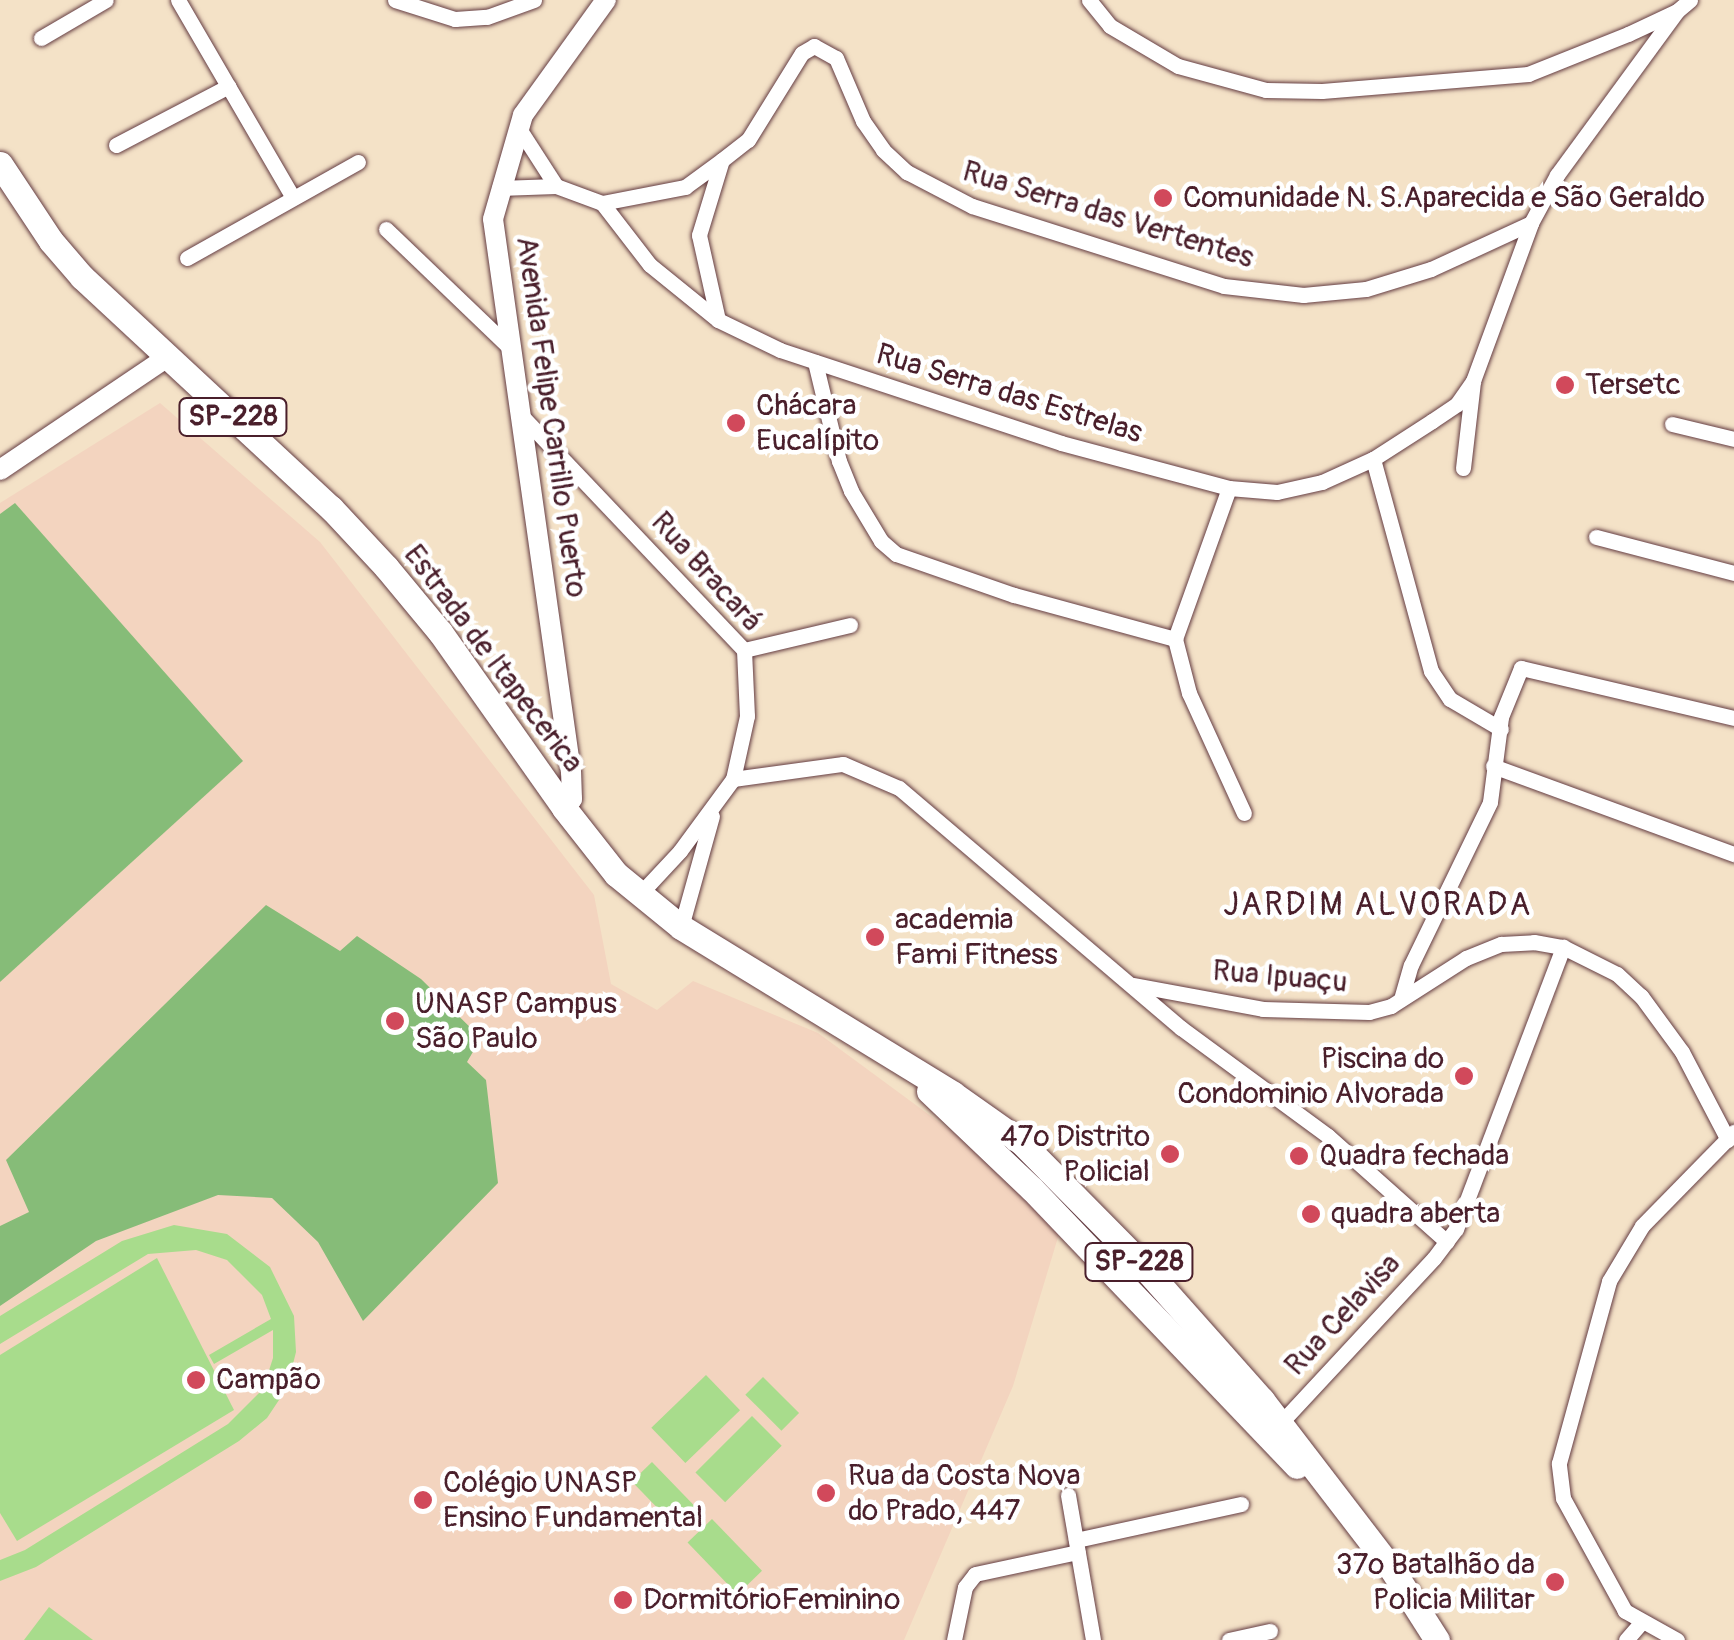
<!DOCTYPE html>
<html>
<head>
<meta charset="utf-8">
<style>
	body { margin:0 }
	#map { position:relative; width:1734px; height:1640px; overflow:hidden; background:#f4e2c7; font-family:Pangolin,sans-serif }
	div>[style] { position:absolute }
	.built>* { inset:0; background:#f3d4bf }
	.green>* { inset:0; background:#a8dc8c; transform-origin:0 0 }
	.forest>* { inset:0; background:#86bc78 }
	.roads { filter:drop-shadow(0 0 2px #643c42) drop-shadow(0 0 2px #643c42) }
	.minor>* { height:15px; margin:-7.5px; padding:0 7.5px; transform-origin:7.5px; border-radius:7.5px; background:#fff }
	.tertiary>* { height:20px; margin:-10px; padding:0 10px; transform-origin:10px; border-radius:10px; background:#fff }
	.primary>* { height:25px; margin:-12.5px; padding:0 12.5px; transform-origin:12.5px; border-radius:12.5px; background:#fff }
	.dots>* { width:28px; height:28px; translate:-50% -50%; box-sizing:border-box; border:5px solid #fff; border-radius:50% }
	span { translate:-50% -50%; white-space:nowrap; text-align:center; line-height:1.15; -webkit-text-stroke:9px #fff; paint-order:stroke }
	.shield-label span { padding:2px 8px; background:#fff; border:2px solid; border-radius:8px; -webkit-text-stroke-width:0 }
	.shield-label { font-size:28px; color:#4a1f2b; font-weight:700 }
	.poi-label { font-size:30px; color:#4a1f2b }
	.left { translate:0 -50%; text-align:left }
	.right { translate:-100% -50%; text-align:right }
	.street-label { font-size:30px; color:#4a1f2b }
	.neighbourhood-label { font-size:32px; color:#4a1f2b; letter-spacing:2.5px }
</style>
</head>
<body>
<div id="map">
	<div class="built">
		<div style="clip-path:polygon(160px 403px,320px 542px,594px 895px,611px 984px,657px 1010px,693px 981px,818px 1033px,1000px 1167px,1059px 1234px,1013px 1386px,904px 1640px,0 1640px,0 503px)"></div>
	</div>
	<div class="green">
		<div style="clip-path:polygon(174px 1225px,227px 1234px,270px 1267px,294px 1316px,296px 1352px,287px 1388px,267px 1418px,239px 1441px,36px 1567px,0 1581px,0 1560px,25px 1550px,228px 1424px,263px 1389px,273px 1358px,273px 1330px,214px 1364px,209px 1355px,271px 1319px,262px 1295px,227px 1260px,196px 1250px,148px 1254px,0 1344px,0 1316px,122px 1241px)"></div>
		<div style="clip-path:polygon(157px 1258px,234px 1410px,17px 1541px,0 1513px,0 1355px)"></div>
		<div style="left:706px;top:1375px;width:49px;height:76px;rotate:46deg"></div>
		<div style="left:763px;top:1377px;width:51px;height:25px;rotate:45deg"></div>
		<div style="left:752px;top:1416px;width:42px;height:80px;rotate:45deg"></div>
		<div style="left:652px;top:1462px;width:62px;height:28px;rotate:46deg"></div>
		<div style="left:712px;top:1519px;width:72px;height:34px;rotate:46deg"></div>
		<div style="clip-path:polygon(49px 1607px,93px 1640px,24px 1640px)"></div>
	</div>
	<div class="forest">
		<div style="clip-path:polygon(15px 503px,243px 761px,0 982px,0 514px)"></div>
		<div style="clip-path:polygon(266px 905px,340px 951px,357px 936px,421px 979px,481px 1038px,467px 1062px,486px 1080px,498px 1183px,363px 1321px,318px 1242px,272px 1198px,218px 1195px,96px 1241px,0 1306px,0 1226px,29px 1212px,6px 1160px)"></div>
	</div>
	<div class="roads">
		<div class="minor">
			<div style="left:178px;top:0;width:227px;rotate:59.8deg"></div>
			<div style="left:395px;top:0;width:63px;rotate:17.6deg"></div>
			<div style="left:455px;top:19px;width:32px;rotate:-4deg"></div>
			<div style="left:487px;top:17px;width:50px;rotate:-19.9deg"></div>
			<div style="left:1089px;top:0;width:33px;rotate:51deg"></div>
			<div style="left:1110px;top:26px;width:79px;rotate:30.5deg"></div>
			<div style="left:1178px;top:66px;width:91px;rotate:15.3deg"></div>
			<div style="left:1266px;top:90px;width:56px;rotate:1deg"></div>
			<div style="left:1322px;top:91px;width:207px;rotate:-4.7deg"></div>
			<div style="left:1528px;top:74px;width:108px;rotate:-21.8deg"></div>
			<div style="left:1628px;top:34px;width:54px;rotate:-25.1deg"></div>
			<div style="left:1677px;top:11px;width:17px;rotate:-40deg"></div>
			<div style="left:41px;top:38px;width:75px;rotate:-30.3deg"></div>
			<div style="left:518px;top:127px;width:70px;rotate:57.2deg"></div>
			<div style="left:116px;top:145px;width:127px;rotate:-27.6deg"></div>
			<div style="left:499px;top:188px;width:57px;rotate:-2deg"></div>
			<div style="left:556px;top:186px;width:49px;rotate:20.3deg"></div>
			<div style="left:602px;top:203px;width:78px;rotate:52.3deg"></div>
			<div style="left:650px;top:265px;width:87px;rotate:39deg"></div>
			<div style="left:718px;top:320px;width:69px;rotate:25.8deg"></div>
			<div style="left:780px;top:350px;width:296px;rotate:18.3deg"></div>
			<div style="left:1061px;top:443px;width:174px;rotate:15deg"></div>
			<div style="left:1229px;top:488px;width:48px;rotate:4.8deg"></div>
			<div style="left:1277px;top:492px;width:46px;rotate:-12.5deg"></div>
			<div style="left:1322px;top:482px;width:56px;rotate:-24.3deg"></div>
			<div style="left:1373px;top:459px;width:70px;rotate:-32.8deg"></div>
			<div style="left:1432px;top:421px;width:30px;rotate:-34deg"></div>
			<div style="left:1457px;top:404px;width:28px;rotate:-55deg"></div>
			<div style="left:602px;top:203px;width:85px;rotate:-10.9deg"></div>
			<div style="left:685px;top:187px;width:46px;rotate:-36.1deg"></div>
			<div style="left:722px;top:160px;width:33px;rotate:-38deg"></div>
			<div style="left:748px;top:140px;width:102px;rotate:-58.2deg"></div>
			<div style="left:802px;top:53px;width:14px;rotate:-30deg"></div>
			<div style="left:814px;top:46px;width:25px;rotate:29deg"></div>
			<div style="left:836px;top:58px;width:69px;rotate:66.8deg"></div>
			<div style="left:863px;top:121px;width:35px;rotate:55deg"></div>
			<div style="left:883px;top:150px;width:33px;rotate:43deg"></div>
			<div style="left:907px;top:172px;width:73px;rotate:27.6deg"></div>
			<div style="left:972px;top:206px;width:264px;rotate:17.6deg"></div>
			<div style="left:1224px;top:286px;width:80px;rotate:6.5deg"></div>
			<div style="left:1303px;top:295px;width:63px;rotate:-5.4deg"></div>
			<div style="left:1366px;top:289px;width:68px;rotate:-17.1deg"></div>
			<div style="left:1431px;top:269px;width:110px;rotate:-24.7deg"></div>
			<div style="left:386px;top:229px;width:168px;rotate:43.8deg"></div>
			<div style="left:187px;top:258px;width:196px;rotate:-29.3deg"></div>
			<div style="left:718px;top:320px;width:87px;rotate:-102.6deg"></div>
			<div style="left:699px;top:235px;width:78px;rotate:-73deg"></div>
			<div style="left:815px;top:362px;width:102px;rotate:76.4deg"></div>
			<div style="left:839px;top:461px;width:32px;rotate:68deg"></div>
			<div style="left:851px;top:491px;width:58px;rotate:59deg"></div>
			<div style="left:881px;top:541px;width:20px;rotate:41deg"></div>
			<div style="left:896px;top:554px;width:125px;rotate:19.2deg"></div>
			<div style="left:1014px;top:595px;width:167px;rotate:15.3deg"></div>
			<div style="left:520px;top:414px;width:325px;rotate:46.5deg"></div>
			<div style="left:744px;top:650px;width:66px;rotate:87.4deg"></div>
			<div style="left:747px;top:716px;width:65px;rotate:102.5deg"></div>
			<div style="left:733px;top:779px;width:89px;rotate:126.4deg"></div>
			<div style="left:680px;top:851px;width:60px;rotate:133deg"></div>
			<div style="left:1672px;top:424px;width:64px;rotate:13.6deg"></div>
			<div style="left:1373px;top:459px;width:220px;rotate:74.7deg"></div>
			<div style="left:1431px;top:671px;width:34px;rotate:56deg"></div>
			<div style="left:1450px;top:699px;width:59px;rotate:30.5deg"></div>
			<div style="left:1463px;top:468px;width:88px;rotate:-83.4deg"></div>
			<div style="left:1473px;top:381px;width:168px;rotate:-69.8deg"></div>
			<div style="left:1531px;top:223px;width:55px;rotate:-61.6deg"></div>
			<div style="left:1557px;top:175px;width:200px;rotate:-53.8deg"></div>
			<div style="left:1229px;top:488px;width:160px;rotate:109.7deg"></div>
			<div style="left:1175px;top:639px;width:56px;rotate:75.5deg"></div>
			<div style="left:1189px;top:693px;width:132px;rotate:65.4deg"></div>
			<div style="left:1596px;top:537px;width:143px;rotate:14.6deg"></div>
			<div style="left:744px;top:650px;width:109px;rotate:-13.3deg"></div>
			<div style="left:1493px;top:766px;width:257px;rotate:20.1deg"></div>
			<div style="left:733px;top:779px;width:111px;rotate:-7.8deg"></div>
			<div style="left:843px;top:764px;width:61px;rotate:23.2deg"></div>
			<div style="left:899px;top:788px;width:370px;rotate:40.4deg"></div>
			<div style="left:1181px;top:1028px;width:182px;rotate:36.3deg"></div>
			<div style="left:1328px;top:1136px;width:159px;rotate:41.7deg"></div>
			<div style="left:681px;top:927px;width:115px;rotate:-74.4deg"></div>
			<div style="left:1134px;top:985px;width:131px;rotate:10.5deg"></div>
			<div style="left:1263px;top:1009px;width:106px;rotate:1.6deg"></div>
			<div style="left:1369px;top:1012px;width:23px;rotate:-15deg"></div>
			<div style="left:1391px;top:1006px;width:89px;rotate:-32.6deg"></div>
			<div style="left:1466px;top:958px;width:38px;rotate:-22deg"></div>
			<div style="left:1501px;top:944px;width:33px;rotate:-3deg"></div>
			<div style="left:1534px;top:942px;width:29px;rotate:10deg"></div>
			<div style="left:1563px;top:947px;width:60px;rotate:26.6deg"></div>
			<div style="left:1617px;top:974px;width:33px;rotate:43deg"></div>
			<div style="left:1641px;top:996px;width:69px;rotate:53.8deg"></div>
			<div style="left:1682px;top:1052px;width:99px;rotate:62.4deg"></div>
			<div style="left:1401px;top:999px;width:35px;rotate:-74deg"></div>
			<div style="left:1411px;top:965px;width:181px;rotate:-64.1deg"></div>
			<div style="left:1490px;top:802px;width:86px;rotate:-82.6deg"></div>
			<div style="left:1501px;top:717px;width:53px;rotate:-67.8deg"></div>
			<div style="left:1521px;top:668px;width:219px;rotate:13.2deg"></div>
			<div style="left:1275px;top:1429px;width:233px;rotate:-47.1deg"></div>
			<div style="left:1434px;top:1258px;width:36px;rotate:-53deg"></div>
			<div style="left:1456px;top:1229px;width:302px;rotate:-69.2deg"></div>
			<div style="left:1068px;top:1495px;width:147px;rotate:80.2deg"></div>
			<div style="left:1076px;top:1540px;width:169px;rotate:-12.3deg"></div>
			<div style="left:954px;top:1640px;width:54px;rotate:-78.3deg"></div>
			<div style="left:965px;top:1587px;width:16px;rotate:-52deg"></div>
			<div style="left:975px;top:1574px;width:105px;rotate:-12.1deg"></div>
			<div style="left:1229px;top:1640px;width:42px;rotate:-12.4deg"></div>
			<div style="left:1626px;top:1640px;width:23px;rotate:-49deg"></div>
			<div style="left:1677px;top:1640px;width:60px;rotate:-150.9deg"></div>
			<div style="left:1625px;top:1611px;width:129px;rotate:-118.8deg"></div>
			<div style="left:1563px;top:1498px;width:35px;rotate:-97deg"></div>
			<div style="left:1559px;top:1463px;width:189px;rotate:-74.6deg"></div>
			<div style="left:1609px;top:1281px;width:64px;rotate:-59deg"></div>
			<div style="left:1642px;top:1226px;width:132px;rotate:-45.6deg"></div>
		</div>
		<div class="tertiary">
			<div style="left:0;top:470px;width:200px;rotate:-34deg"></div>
			<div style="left:564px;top:808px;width:12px;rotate:-48deg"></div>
			<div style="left:572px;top:799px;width:27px;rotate:-92deg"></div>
			<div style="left:571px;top:772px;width:558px;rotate:-98.03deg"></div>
			<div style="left:493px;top:219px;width:108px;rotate:-73.9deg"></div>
			<div style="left:523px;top:115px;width:142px;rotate:-54.2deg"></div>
		</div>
		<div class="primary">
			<div style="left:0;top:164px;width:92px;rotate:56.5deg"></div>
			<div style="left:51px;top:241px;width:48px;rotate:49.3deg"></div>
			<div style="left:82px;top:277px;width:340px;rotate:42.9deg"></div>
			<div style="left:331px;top:508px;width:81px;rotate:47deg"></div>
			<div style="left:386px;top:567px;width:85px;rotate:50.3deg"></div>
			<div style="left:440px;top:632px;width:215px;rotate:54.8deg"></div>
			<div style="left:564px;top:808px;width:84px;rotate:51.8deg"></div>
			<div style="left:616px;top:874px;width:84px;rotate:39.2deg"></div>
			<div style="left:681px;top:927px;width:319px;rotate:31.5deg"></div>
			<div style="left:953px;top:1094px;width:83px;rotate:35.2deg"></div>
			<div style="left:1021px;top:1142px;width:161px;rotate:45.3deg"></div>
			<div style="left:1134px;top:1256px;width:193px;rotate:48.4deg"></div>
			<div style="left:1262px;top:1400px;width:215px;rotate:52.5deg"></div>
			<div style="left:1393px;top:1571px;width:82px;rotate:57.5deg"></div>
			<div style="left:929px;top:1091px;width:142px;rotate:43.6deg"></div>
			<div style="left:1032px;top:1189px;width:383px;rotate:46.3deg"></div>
		</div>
	</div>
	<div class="dots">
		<div style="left:1163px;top:198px;background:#d1495b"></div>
		<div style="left:1565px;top:385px;background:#d1495b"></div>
		<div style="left:736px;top:423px;background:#d1495b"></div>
		<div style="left:875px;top:937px;background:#d1495b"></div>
		<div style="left:395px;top:1021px;background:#d1495b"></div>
		<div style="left:1464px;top:1076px;background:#d1495b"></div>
		<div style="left:1170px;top:1154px;background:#d1495b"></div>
		<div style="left:1299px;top:1156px;background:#d1495b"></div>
		<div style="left:1311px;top:1214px;background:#d1495b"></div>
		<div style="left:196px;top:1380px;background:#d1495b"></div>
		<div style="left:826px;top:1493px;background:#d1495b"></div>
		<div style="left:423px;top:1500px;background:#d1495b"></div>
		<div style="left:1555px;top:1582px;background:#d1495b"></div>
		<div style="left:623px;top:1600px;background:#d1495b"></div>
	</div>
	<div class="shield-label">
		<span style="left:233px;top:417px">SP-228</span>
		<span style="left:1139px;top:1262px">SP-228</span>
	</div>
	<div class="poi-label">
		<span class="left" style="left:1183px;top:198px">Comunidade N. S.Aparecida e São Geraldo</span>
		<span class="left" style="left:1585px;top:385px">Tersetc</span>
		<span class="left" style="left:756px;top:423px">Chácara<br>Eucalípito</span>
		<span class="left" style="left:895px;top:937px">academia<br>Fami Fitness</span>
		<span class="left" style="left:415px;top:1021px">UNASP Campus<br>São Paulo</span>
		<span class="right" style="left:1444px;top:1076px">Piscina do<br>Condominio Alvorada</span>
		<span class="right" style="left:1150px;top:1154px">47º Distrito<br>Policial</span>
		<span class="left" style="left:1319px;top:1156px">Quadra fechada</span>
		<span class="left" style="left:1331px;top:1214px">quadra aberta</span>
		<span class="left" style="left:216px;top:1380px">Campão</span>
		<span class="left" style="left:848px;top:1493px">Rua da Costa Nova<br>do Prado, 447</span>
		<span class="left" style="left:443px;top:1500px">Colégio UNASP<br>Ensino Fundamental</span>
		<span class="right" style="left:1535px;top:1582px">37º Batalhão da<br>Policia Militar</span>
		<span class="left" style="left:643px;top:1600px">DormitórioFeminino</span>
	</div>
	<div class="street-label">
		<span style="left:1108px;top:215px;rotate:17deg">Rua Serra das Vertentes</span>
		<span style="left:1009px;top:394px;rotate:17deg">Rua Serra das Estrelas</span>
		<span style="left:551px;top:417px;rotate:82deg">Avenida Felipe Carrillo Puerto</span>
		<span style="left:706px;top:572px;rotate:48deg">Rua Bracará</span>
		<span style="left:493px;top:659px;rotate:53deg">Estrada de Itapecerica</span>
		<span style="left:1280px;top:977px;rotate:5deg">Rua Ipuaçu</span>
		<span style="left:1343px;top:1315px;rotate:-47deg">Rua Celavisa</span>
	</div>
	<div class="neighbourhood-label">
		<span style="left:1378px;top:905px">JARDIM ALVORADA</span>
	</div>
</div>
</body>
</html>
